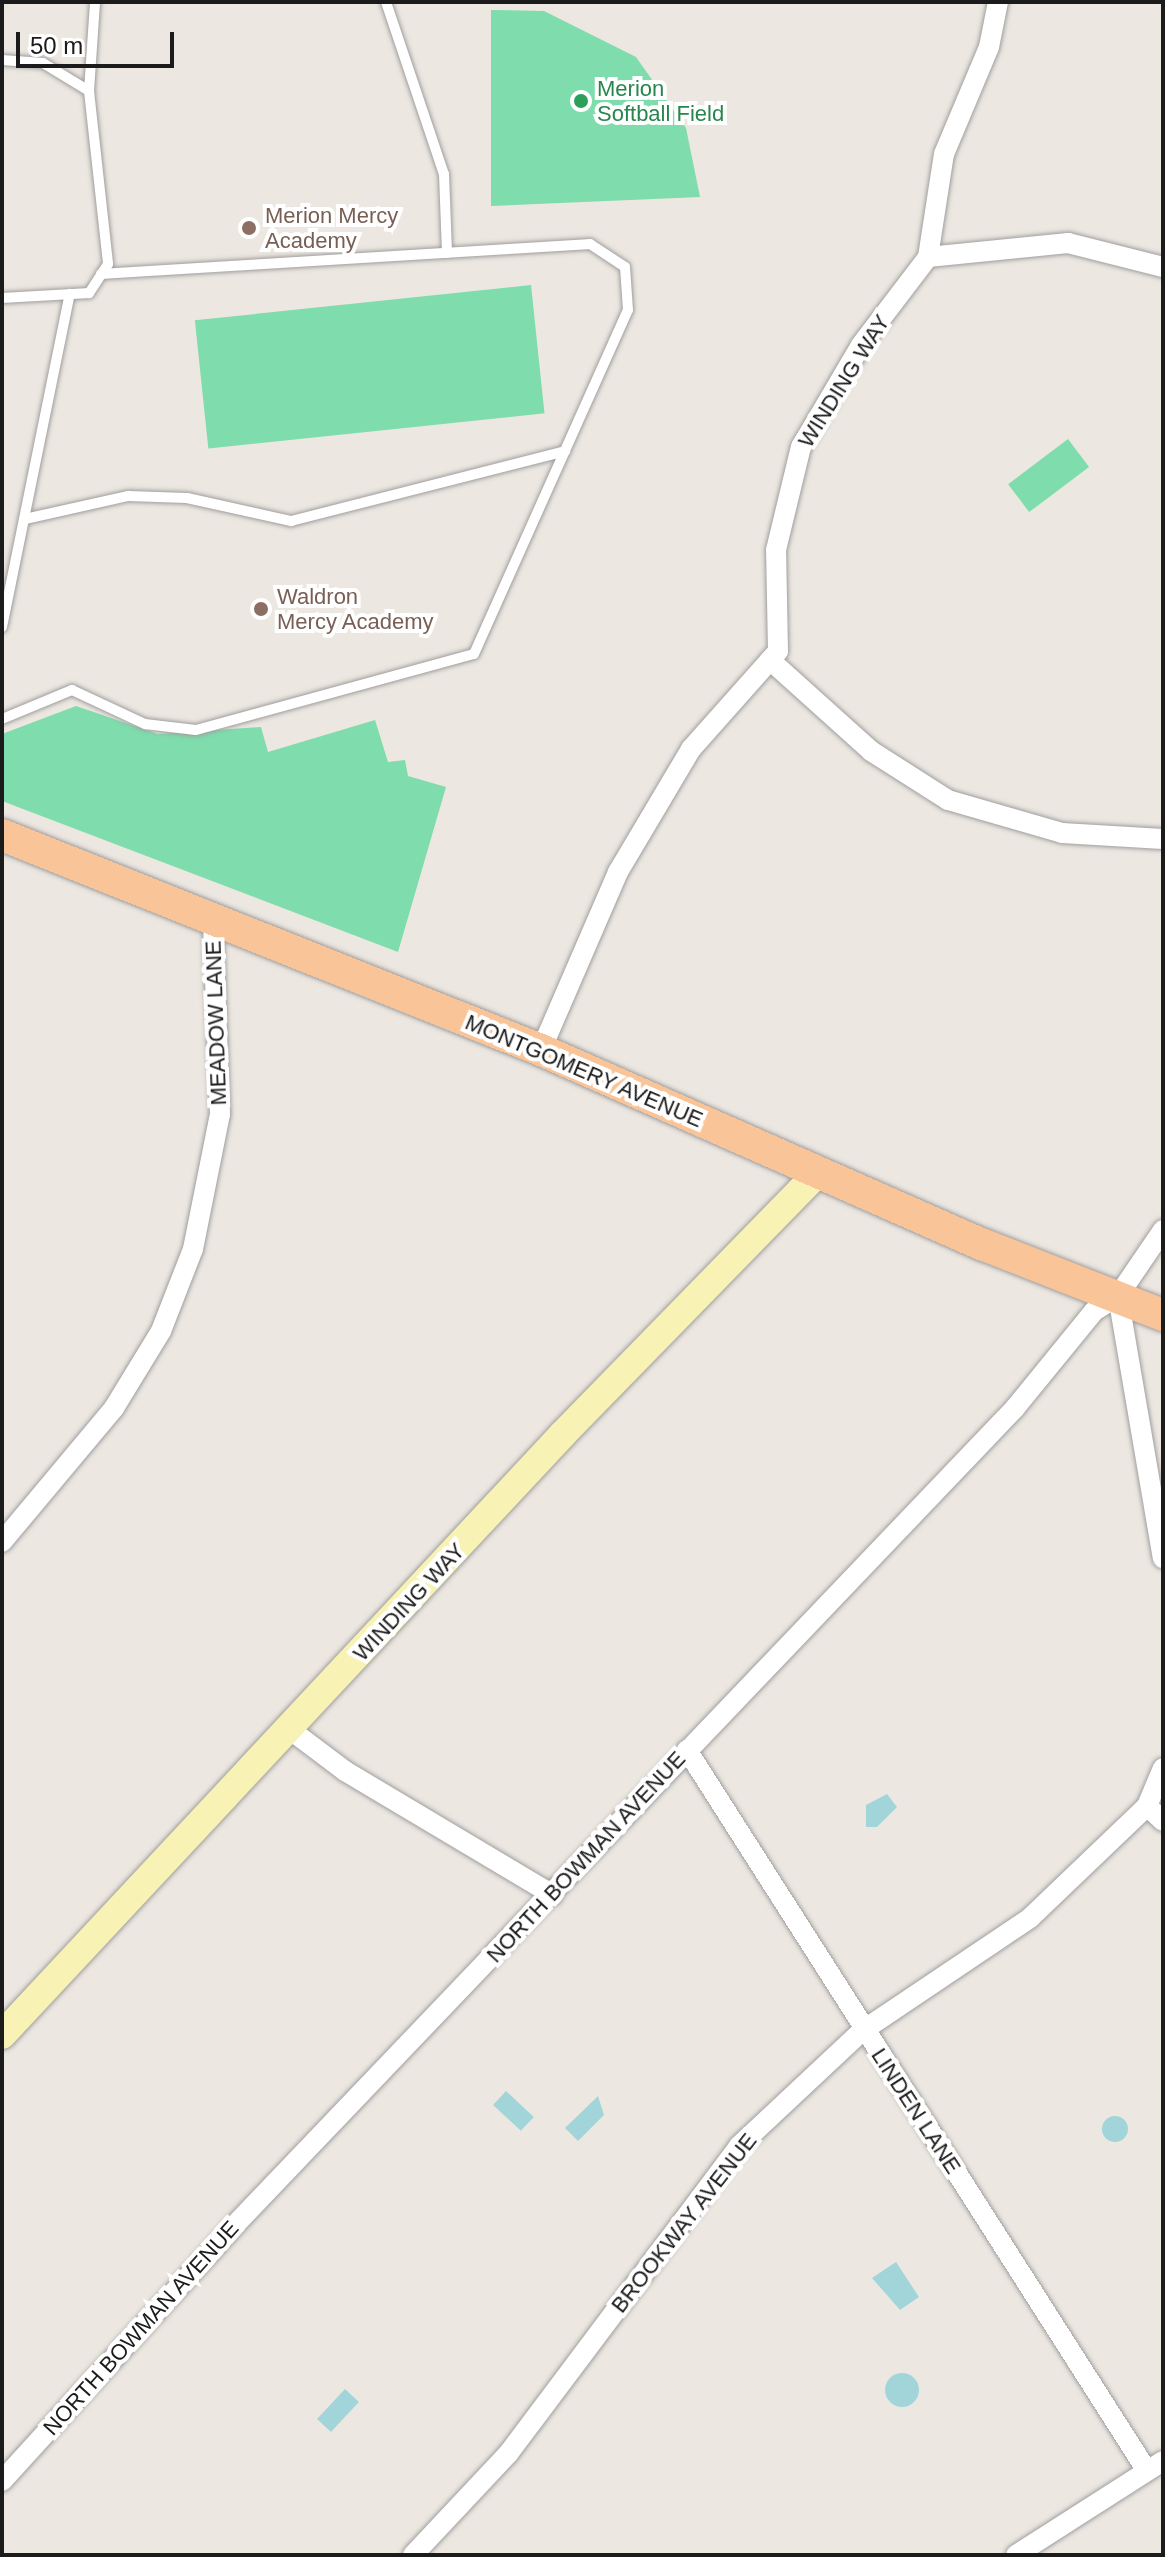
<!DOCTYPE html>
<html>
<head>
<meta charset="utf-8">
<style>
	body { margin:0 }
	#map { position:relative; width:1165px; height:2557px; overflow:hidden; background:#ede7e1; font-family:Helvetica,sans-serif }
	div>[style] { position:absolute }
	.pitch>* { inset:0; background:#7fdcac; transform-origin:0 0 }
	.water>* { inset:0; background:#a2d5da; transform-origin:0 0 }
	.round { border-radius:50% }
	.roads { filter:drop-shadow(0 0 2px #9f9f9f) drop-shadow(0 0 2px #9f9f9f) }
	.lane>* { height:10px; margin:-5px; padding:0 5px; transform-origin:5px; border-radius:5px; background:#fff }
	.street>* { height:20px; margin:-10px; padding:0 10px; transform-origin:10px; border-radius:10px; background:#fff }
	.secondary>* { height:28px; margin:-14px; padding:0 14px; transform-origin:14px; border-radius:14px; background:#f8f3b4 }
	.primary>* { height:32px; margin:-16px; padding:0 16px; transform-origin:16px; border-radius:16px; background:#fac499 }
	.dots>* { width:22px; height:22px; translate:-50% -50%; box-sizing:border-box; border:4px solid #fff; border-radius:50% }
	span { translate:-50% -50%; white-space:nowrap; text-align:center; line-height:1.15; -webkit-text-stroke:8px #fff; paint-order:stroke }
	.leisure-label { font-size:22px; color:#27864d }
	.left { translate:0 -50%; text-align:left }
	.education-label { font-size:22px; color:#785e54 }
	.street-label { font-size:22px; color:#1b1b1b }
	.frame { position:absolute; inset:0; border:4px solid #1b1b1b; pointer-events:none }
	.scale { position:absolute; left:16px; top:32px; width:158px; height:36px; box-sizing:border-box; border:4px solid #1b1b1b; border-top:0; padding-left:10px; font-size:24px; line-height:28px; white-space:nowrap; color:#1b1b1b; -webkit-text-stroke:6px #fff; paint-order:stroke }
</style>
</head>
<body>
<div id="map">
	<div class="pitch">
		<div style="clip-path:polygon(491px 10px,544px 11px,636px 57px,686px 128px,700px 197px,491px 206px)"></div>
		<div style="left:531px;top:285px;width:129px;height:338px;rotate:84deg"></div>
		<div style="left:1068px;top:439px;width:35px;height:75px;rotate:53deg"></div>
		<div style="clip-path:polygon(76px 706px,158px 734px,261px 727px,268px 752px,375px 720px,388px 762px,405px 760px,408px 776px,446px 787px,398px 952px,2px 801px,2px 734px)"></div>
	</div>
	<div class="water">
		<div style="clip-path:polygon(887px 1794px,897px 1807px,877px 1827px,866px 1827px,866px 1805px)"></div>
		<div style="left:506px;top:2091px;width:38px;height:19px;rotate:43deg"></div>
		<div style="clip-path:polygon(598px 2096px,604px 2115px,578px 2141px,565px 2128px)"></div>
		<div class="round" style="left:1102px;top:2116px;width:26px;height:26px"></div>
		<div style="clip-path:polygon(896px 2262px,919px 2297px,900px 2310px,872px 2278px)"></div>
		<div class="round" style="left:885px;top:2373px;width:34px;height:34px"></div>
		<div style="left:345px;top:2389px;width:19px;height:41px;rotate:43deg"></div>
	</div>
	<div class="roads">
		<div class="lane">
			<div style="left:386px;top:2px;width:182px;rotate:71.4deg"></div>
			<div style="left:444px;top:174px;width:79px;rotate:87.8deg"></div>
			<div style="left:2px;top:60px;width:41px;rotate:4.2deg"></div>
			<div style="left:43px;top:63px;width:54px;rotate:31.3deg"></div>
			<div style="left:89px;top:91px;width:174px;rotate:83.7deg"></div>
			<div style="left:108px;top:264px;width:35px;rotate:123deg"></div>
			<div style="left:89px;top:293px;width:87px;rotate:176.7deg"></div>
			<div style="left:89px;top:91px;width:89px;rotate:-86.1deg"></div>
			<div style="left:25px;top:519px;width:106px;rotate:-12.6deg"></div>
			<div style="left:128px;top:496px;width:59px;rotate:1.9deg"></div>
			<div style="left:187px;top:498px;width:107px;rotate:12.5deg"></div>
			<div style="left:291px;top:521px;width:283px;rotate:-14.3deg"></div>
			<div style="left:2px;top:627px;width:340px;rotate:-78.5deg"></div>
			<div style="left:2px;top:719px;width:76px;rotate:-22.5deg"></div>
			<div style="left:72px;top:690px;width:81px;rotate:25deg"></div>
			<div style="left:145px;top:724px;width:51px;rotate:6.7deg"></div>
			<div style="left:196px;top:730px;width:288px;rotate:-15.3deg"></div>
			<div style="left:474px;top:654px;width:377px;rotate:-65.9deg"></div>
			<div style="left:628px;top:310px;width:43px;rotate:-94deg"></div>
			<div style="left:625px;top:267px;width:42px;rotate:-146.7deg"></div>
			<div style="left:590px;top:244px;width:490px;rotate:176.5deg"></div>
		</div>
		<div class="street">
			<div style="left:928px;top:257px;width:141px;rotate:-5.7deg"></div>
			<div style="left:1068px;top:243px;width:98px;rotate:14.2deg"></div>
			<div style="left:770px;top:660px;width:136px;rotate:42deg"></div>
			<div style="left:871px;top:751px;width:91px;rotate:32.5deg"></div>
			<div style="left:948px;top:800px;width:119px;rotate:16.1deg"></div>
			<div style="left:1062px;top:833px;width:101px;rotate:3.4deg"></div>
			<div style="left:541px;top:1050px;width:194px;rotate:-66.6deg"></div>
			<div style="left:618px;top:872px;width:143px;rotate:-59.3deg"></div>
			<div style="left:691px;top:749px;width:131px;rotate:-48.4deg"></div>
			<div style="left:778px;top:651px;width:101px;rotate:-91.1deg"></div>
			<div style="left:776px;top:550px;width:106px;rotate:-76.4deg"></div>
			<div style="left:801px;top:447px;width:118px;rotate:-59.5deg"></div>
			<div style="left:861px;top:345px;width:111px;rotate:-52.7deg"></div>
			<div style="left:928px;top:257px;width:104px;rotate:-81.2deg"></div>
			<div style="left:944px;top:154px;width:116px;rotate:-67.2deg"></div>
			<div style="left:989px;top:47px;width:46px;rotate:-78.7deg"></div>
			<div style="left:1118px;top:1296px;width:266px;rotate:80.3deg"></div>
			<div style="left:2px;top:1542px;width:175px;rotate:-50.1deg"></div>
			<div style="left:114px;top:1408px;width:90px;rotate:-58.6deg"></div>
			<div style="left:161px;top:1331px;width:88px;rotate:-68.7deg"></div>
			<div style="left:193px;top:1249px;width:138px;rotate:-78.7deg"></div>
			<div style="left:220px;top:1114px;width:192px;rotate:-92.1deg"></div>
			<div style="left:292px;top:1731px;width:66px;rotate:37deg"></div>
			<div style="left:345px;top:1771px;width:242px;rotate:30.8deg"></div>
			<div style="left:687px;top:1750px;width:855px;rotate:57.46deg"></div>
			<div style="left:1147px;top:1806px;width:22px;rotate:43deg"></div>
			<div style="left:2px;top:2481px;width:342px;rotate:-47.7deg"></div>
			<div style="left:232px;top:2228px;width:1134px;rotate:-46.32deg"></div>
			<div style="left:1015px;top:1408px;width:125px;rotate:-50.8deg"></div>
			<div style="left:1094px;top:1311px;width:28px;rotate:-32deg"></div>
			<div style="left:1118px;top:1296px;width:80px;rotate:-55.7deg"></div>
			<div style="left:413px;top:2555px;width:139px;rotate:-46.8deg"></div>
			<div style="left:508px;top:2454px;width:385px;rotate:-53.1deg"></div>
			<div style="left:739px;top:2146px;width:168px;rotate:-43.1deg"></div>
			<div style="left:862px;top:2031px;width:202px;rotate:-33.9deg"></div>
			<div style="left:1030px;top:1918px;width:162px;rotate:-43.7deg"></div>
			<div style="left:1147px;top:1806px;width:41px;rotate:-67.2deg"></div>
			<div style="left:1016px;top:2555px;width:174px;rotate:-32.6deg"></div>
		</div>
		<div class="secondary">
			<div style="left:2px;top:2035px;width:822px;rotate:-46.97deg"></div>
			<div style="left:563px;top:1434px;width:366px;rotate:-45.7deg"></div>
		</div>
		<div class="primary">
			<div style="left:2px;top:835px;width:580px;rotate:21.75deg"></div>
			<div style="left:541px;top:1050px;width:484px;rotate:23.8deg"></div>
			<div style="left:984px;top:1245px;width:192px;rotate:21.4deg"></div>
		</div>
	</div>
	<div class="dots">
		<div style="left:581px;top:101px;background:#2e9e5b"></div>
		<div style="left:249px;top:228px;background:#8d6e63"></div>
		<div style="left:261px;top:609px;background:#8d6e63"></div>
	</div>
	<div class="leisure-label">
		<span class="left" style="left:597px;top:101px">Merion<br>Softball Field</span>
	</div>
	<div class="education-label">
		<span class="left" style="left:265px;top:228px">Merion Mercy<br>Academy</span>
		<span class="left" style="left:277px;top:609px">Waldron<br>Mercy Academy</span>
	</div>
	<div class="street-label">
		<span style="left:844px;top:381px;rotate:-58deg">WINDING WAY</span>
		<span style="left:216px;top:1023px;rotate:-92deg">MEADOW LANE</span>
		<span style="left:584px;top:1071px;rotate:23deg">MONTGOMERY AVENUE</span>
		<span style="left:409px;top:1602px;rotate:-47deg">WINDING WAY</span>
		<span style="left:586px;top:1857px;rotate:-47deg">NORTH BOWMAN AVENUE</span>
		<span style="left:916px;top:2111px;rotate:57deg">LINDEN LANE</span>
		<span style="left:684px;top:2223px;rotate:-52deg">BROOKWAY AVENUE</span>
		<span style="left:141px;top:2328px;rotate:-48deg">NORTH BOWMAN AVENUE</span>
	</div>
	<div class="frame"></div>
	<div class="scale">50 m</div>
</div>
</body>
</html>
